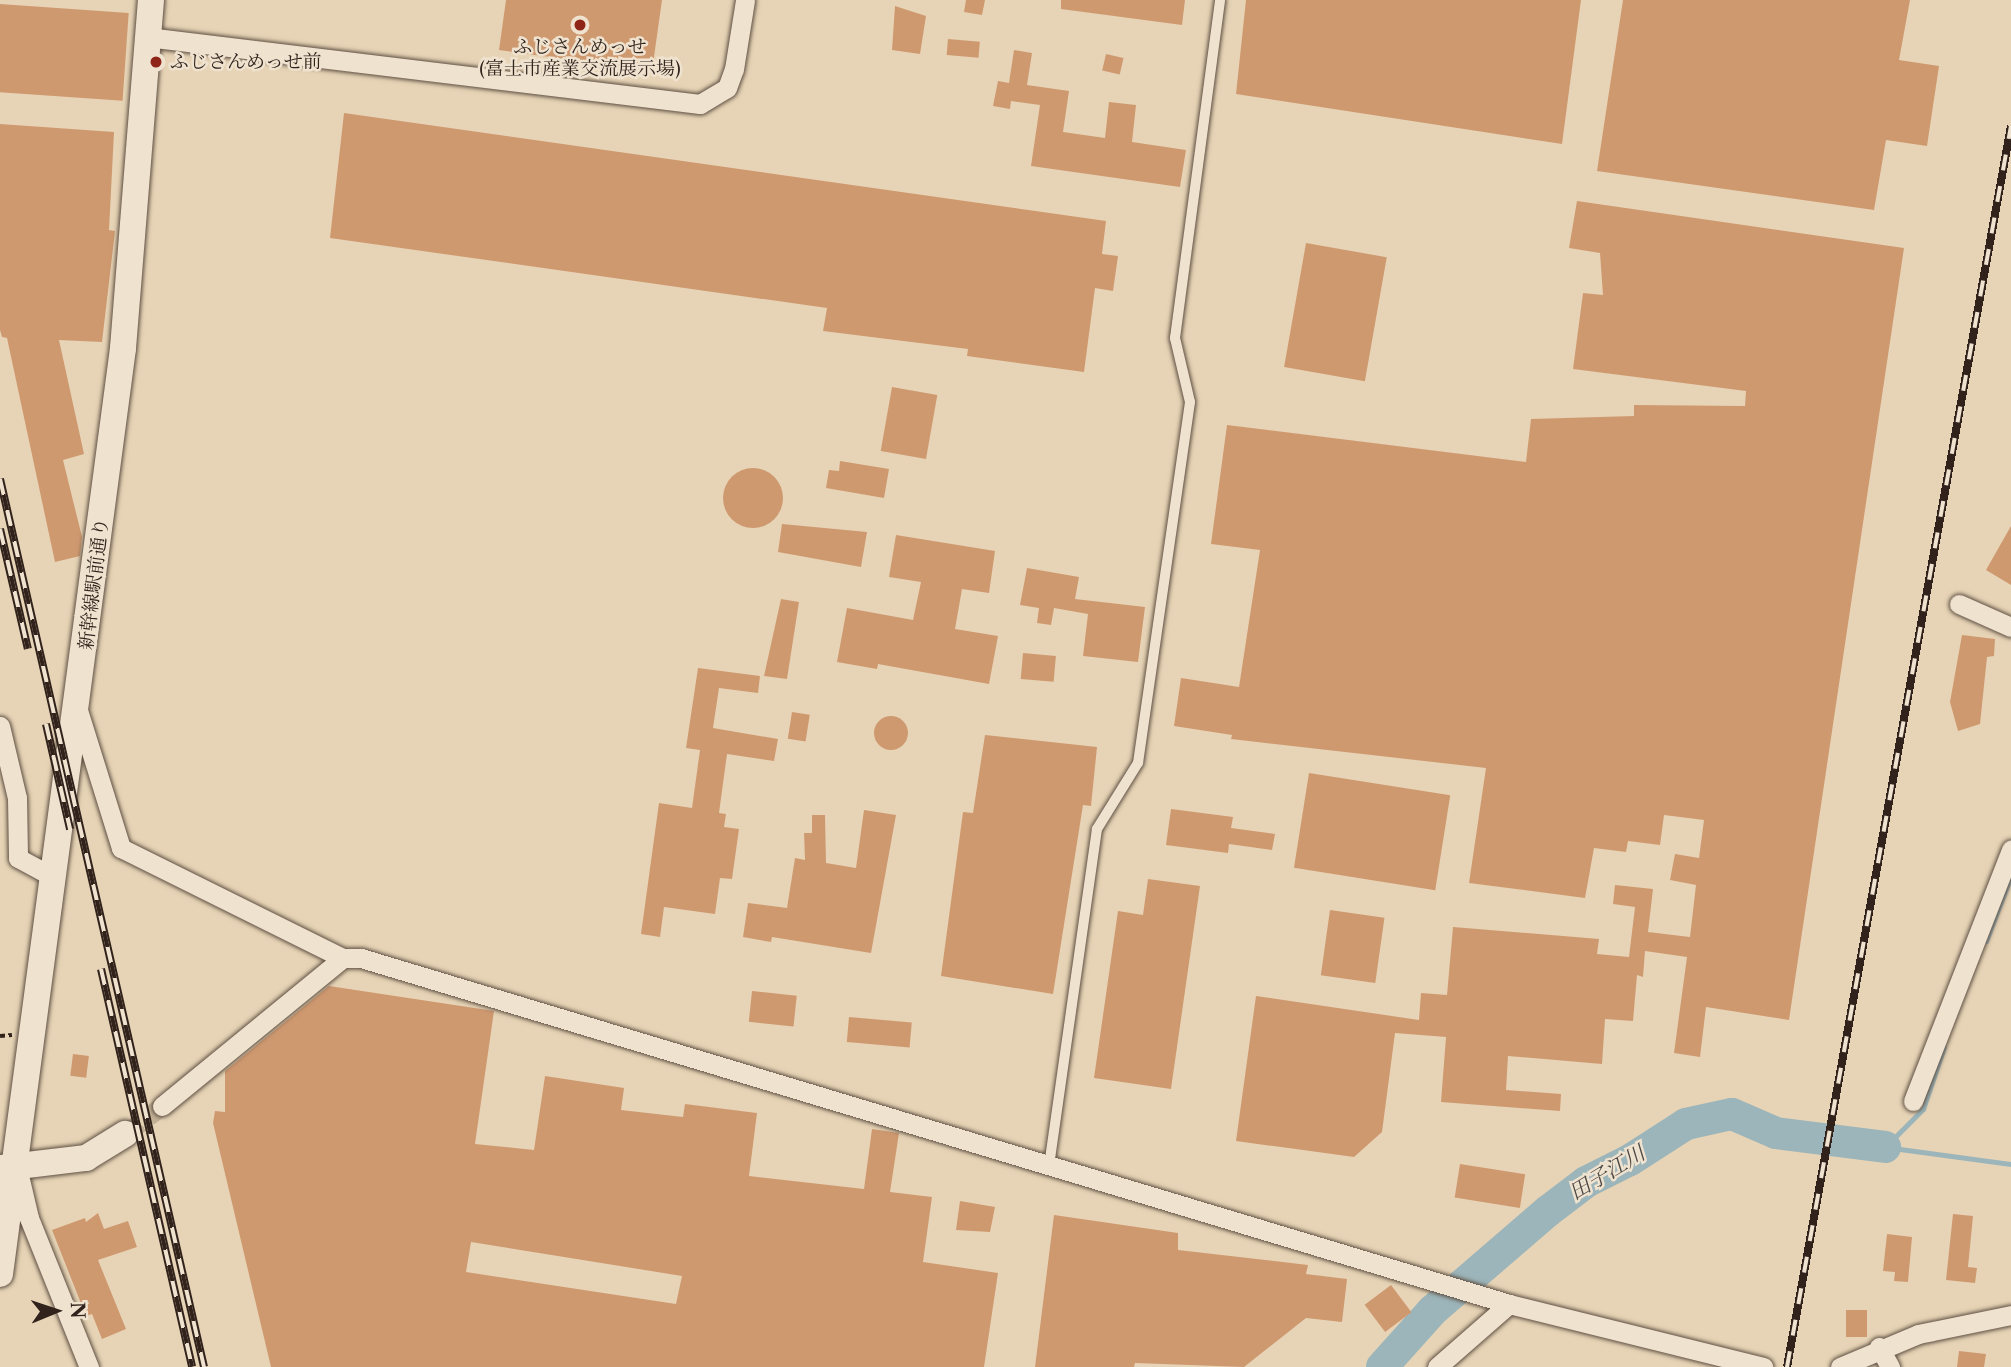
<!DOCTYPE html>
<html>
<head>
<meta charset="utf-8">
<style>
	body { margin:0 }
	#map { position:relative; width:2011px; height:1367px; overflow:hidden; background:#e7d4b6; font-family:"Libre Caslon Text","Noto Serif JP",serif }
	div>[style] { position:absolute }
	.stream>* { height:5px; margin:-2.5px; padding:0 2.5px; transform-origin:2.5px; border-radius:2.5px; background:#9cb5ba }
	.river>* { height:32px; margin:-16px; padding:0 16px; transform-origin:16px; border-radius:16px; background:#9cb5ba }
	.building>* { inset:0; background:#cf9970; transform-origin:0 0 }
	.round { border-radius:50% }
	.street-tunnel>* { height:19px; margin-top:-9.5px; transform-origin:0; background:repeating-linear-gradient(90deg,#c3b197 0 19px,transparent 0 29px) }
	.path>* { height:3.5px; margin-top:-1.75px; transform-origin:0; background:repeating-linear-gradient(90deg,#31231c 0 5px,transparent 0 8.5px) }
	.roads { filter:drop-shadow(0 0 2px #5e4f42) drop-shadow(0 0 2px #5e4f42) }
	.lane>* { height:10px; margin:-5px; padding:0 5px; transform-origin:5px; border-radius:5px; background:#efe3d0 }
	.street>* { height:19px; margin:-9.5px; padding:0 9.5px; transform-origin:9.5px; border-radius:9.5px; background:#efe3d0 }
	.secondary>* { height:26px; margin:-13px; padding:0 13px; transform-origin:13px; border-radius:13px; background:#efe3d0 }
	.rail>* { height:8px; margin-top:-4px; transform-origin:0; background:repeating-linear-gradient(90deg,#efe3d0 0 16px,#31231c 0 32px); box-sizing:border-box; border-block:2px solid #31231c }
	.dots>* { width:19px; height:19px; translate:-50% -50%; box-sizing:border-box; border:4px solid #efe3d0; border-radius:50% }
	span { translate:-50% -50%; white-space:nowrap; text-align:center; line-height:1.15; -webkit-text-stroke:5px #efe3d0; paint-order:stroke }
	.poi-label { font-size:19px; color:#31231c }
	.left { translate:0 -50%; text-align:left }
	.street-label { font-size:19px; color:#31231c }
	.water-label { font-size:21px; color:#4c4844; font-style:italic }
	.north { position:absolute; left:21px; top:1276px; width:70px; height:70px; -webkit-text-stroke:5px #efe3d0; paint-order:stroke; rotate:88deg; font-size:19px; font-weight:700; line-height:28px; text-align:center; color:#31231c }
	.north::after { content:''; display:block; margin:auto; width:24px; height:32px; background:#31231c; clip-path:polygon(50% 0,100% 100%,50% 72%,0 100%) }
</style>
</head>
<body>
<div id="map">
	<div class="stream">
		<div style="left:1986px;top:941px;width:67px;rotate:-69.1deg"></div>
		<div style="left:1885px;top:1147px;width:54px;rotate:-45deg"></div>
		<div style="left:1923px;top:1109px;width:65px;rotate:-71.3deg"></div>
		<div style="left:1885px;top:1147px;width:127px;rotate:7.7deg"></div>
	</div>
	<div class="river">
		<div style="left:1382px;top:1367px;width:75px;rotate:-48.2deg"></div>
		<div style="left:1432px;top:1311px;width:153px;rotate:-40.8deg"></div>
		<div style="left:1548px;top:1211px;width:48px;rotate:-37.3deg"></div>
		<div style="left:1586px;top:1182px;width:49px;rotate:-26.6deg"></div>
		<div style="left:1630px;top:1160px;width:67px;rotate:-32.7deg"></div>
		<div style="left:1686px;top:1124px;width:47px;rotate:-12.3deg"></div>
		<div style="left:1732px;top:1114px;width:48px;rotate:23.4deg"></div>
		<div style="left:1776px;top:1133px;width:110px;rotate:7.3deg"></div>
	</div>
	<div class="building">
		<div style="clip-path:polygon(506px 0,662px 0,652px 71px,499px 50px)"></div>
		<div style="clip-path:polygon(966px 0,985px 0,982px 15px,964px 12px)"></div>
		<div style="clip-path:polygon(1061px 0,1185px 0,1182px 25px,1061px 9px)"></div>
		<div style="clip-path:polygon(1246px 0,1581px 0,1562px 144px,1236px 94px)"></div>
		<div style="clip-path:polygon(1623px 0,1910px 0,1899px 60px,1939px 66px,1927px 146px,1886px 140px,1874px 210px,1597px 171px)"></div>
		<div style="left:0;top:4px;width:129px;height:88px;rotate:4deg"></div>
		<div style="clip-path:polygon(895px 6px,926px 16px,920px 54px,892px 50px)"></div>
		<div style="left:948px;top:39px;width:32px;height:16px;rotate:5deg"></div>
		<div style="clip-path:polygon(1014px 50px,1032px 53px,1027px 85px,1069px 91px,1063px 132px,1105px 138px,1109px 102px,1136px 105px,1132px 142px,1186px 150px,1180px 187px,1031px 166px,1040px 105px,1011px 101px,1010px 109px,993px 106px,998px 81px,1009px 83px)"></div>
		<div style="left:1106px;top:54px;width:18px;height:17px;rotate:13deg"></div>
		<div style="clip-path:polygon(344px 113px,1106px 221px,1102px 254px,1118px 256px,1113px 291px,1095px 288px,1084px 372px,967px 356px,968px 349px,823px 331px,827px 308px,330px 238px)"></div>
		<div style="clip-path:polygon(0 124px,114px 132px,109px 230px,115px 231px,102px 342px,59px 340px,84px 454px,63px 460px,82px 537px,80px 556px,55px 562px,7px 338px,2px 337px,0 330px)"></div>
		<div style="clip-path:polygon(1577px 201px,1904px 248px,1789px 1020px,1706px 1007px,1700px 1057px,1674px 1053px,1687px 957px,1645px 951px,1643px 977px,1637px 975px,1633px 1021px,1605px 1019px,1602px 1064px,1508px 1056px,1506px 1090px,1561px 1094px,1560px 1111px,1441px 1102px,1446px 1037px,1395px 1033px,1382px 1132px,1354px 1157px,1236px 1141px,1256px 996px,1419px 1020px,1421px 993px,1447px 995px,1453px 927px,1599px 939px,1597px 954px,1629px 957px,1635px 907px,1613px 904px,1615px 885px,1653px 889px,1648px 932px,1690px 937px,1696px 885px,1670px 880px,1675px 854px,1699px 858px,1704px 820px,1664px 815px,1660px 845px,1628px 841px,1626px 852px,1594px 848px,1585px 898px,1469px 883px,1486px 768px,1231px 739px,1232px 735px,1174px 726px,1181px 678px,1239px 687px,1260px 550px,1211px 544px,1227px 425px,1526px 462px,1531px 419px,1634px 416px,1634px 405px,1745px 406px,1746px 391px,1573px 369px,1583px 293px,1603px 295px,1600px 253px,1569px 248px)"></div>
		<div style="left:1306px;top:243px;width:82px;height:126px;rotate:10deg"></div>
		<div style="left:892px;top:387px;width:46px;height:65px;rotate:10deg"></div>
		<div style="clip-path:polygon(840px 461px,889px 469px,884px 498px,826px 488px,829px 470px,839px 471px)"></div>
		<div class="round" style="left:723px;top:468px;width:60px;height:60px"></div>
		<div style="clip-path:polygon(782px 524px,867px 532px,861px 567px,778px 552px)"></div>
		<div style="clip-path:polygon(2011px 526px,2011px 585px,1986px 570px)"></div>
		<div style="clip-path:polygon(896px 535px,995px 551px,989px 593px,962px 589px,955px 629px,998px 636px,989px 684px,878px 664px,877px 669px,837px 662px,847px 608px,913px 620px,921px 582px,889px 577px)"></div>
		<div style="clip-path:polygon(1027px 568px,1079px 577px,1075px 599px,1145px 607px,1138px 662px,1083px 656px,1088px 614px,1054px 608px,1051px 625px,1037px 623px,1039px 608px,1020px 605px)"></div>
		<div style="clip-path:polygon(781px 599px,799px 602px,787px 679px,764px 676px)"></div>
		<div style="clip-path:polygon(1962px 635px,1995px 639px,1994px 656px,1987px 657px,1980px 724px,1958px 731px,1950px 702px)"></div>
		<div style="left:1023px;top:653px;width:33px;height:26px;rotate:5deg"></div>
		<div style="clip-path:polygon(698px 668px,760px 676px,758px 693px,719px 688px,713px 728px,778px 739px,774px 761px,727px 754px,719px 813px,726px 814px,724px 827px,739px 829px,732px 879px,720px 878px,715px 914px,664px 907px,660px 937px,641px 934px,659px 803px,692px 808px,700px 750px,686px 748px)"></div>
		<div style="left:792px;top:712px;width:18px;height:27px;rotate:9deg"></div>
		<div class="round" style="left:874px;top:716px;width:34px;height:34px"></div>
		<div style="clip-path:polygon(985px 735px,1097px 747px,1091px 806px,1083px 805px,1053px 994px,941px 976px,963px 812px,973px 813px)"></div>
		<div style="left:1309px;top:773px;width:143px;height:96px;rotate:9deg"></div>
		<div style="clip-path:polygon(1171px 809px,1233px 817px,1231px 828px,1275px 834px,1272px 850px,1229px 844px,1228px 853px,1166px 845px)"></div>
		<div style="clip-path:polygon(864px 810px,896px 815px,871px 953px,772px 937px,771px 942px,743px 937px,748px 903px,787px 908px,795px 858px,805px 860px,804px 833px,812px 833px,812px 815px,825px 815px,826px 863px,856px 868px)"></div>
		<div style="clip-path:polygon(1148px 879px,1200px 886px,1171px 1089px,1094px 1078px,1118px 911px,1143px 915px)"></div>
		<div style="left:1330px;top:910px;width:55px;height:66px;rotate:8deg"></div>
		<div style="clip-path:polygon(evenodd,329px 986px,494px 1011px,475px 1144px,534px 1150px,545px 1076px,624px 1088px,621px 1110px,683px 1117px,685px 1104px,757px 1113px,749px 1176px,864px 1189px,872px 1129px,899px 1133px,890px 1192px,932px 1197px,923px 1262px,998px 1273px,984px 1367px,271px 1367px,213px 1123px,215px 1111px,225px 1112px,225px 1071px,329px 986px,471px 1242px,682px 1276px,676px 1304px,466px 1272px,471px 1242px)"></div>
		<div style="left:752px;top:991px;width:45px;height:31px;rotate:6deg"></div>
		<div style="left:849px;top:1017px;width:63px;height:25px;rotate:5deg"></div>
		<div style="left:73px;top:1054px;width:16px;height:22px;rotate:7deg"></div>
		<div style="left:1460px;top:1164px;width:66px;height:34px;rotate:9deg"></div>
		<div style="clip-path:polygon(960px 1201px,995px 1207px,990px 1232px,956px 1230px)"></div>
		<div style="clip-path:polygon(98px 1213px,104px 1229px,128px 1221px,137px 1247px,98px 1260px,126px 1329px,102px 1339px,92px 1314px,86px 1316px,52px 1230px,85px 1218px,86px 1222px)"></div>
		<div style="clip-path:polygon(1953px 1214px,1973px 1216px,1968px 1267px,1977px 1268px,1975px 1283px,1946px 1280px)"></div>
		<div style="clip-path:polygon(1054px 1215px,1178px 1233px,1178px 1250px,1308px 1265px,1306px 1274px,1347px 1279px,1342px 1322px,1306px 1318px,1244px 1367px,1135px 1363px,1134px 1367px,1035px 1367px)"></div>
		<div style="clip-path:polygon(1887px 1234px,1912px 1237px,1908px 1282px,1894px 1281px,1895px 1272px,1883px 1271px)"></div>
		<div style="left:1391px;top:1285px;width:34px;height:33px;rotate:53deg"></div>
		<div style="left:1846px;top:1310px;width:21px;height:27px"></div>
		<div style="clip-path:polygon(1959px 1351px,1986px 1354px,1984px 1367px,1957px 1367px)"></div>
	</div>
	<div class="street-tunnel">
		<div style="left:125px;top:1134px;width:46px;rotate:-37.1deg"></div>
	</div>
	<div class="path">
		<div style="left:0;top:1036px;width:12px;rotate:-5deg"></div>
	</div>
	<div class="roads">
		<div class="lane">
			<div style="left:1049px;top:1166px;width:340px;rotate:-81.9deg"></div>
			<div style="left:1097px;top:829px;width:78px;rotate:-58.2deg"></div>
			<div style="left:1138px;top:763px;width:365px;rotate:-81.8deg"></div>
			<div style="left:1190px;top:402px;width:66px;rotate:-103.2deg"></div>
			<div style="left:1175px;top:338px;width:341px;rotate:-82.4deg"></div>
		</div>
		<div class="street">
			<div style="left:147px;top:37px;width:557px;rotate:6.91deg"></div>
			<div style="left:700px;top:104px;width:31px;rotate:-31deg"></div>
			<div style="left:727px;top:88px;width:20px;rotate:-70deg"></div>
			<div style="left:734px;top:69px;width:70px;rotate:-80.9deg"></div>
			<div style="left:1959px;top:604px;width:57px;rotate:23.9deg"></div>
			<div style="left:78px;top:710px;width:145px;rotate:72.7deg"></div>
			<div style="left:121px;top:848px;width:248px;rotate:26.4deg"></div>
			<div style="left:0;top:726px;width:74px;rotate:76.7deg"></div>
			<div style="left:17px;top:798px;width:60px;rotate:89deg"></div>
			<div style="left:18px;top:858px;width:42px;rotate:28.4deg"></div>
			<div style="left:1913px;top:1101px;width:270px;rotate:-68.7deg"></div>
			<div style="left:162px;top:1106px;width:234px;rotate:-39.3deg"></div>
			<div style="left:343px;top:958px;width:18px"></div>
			<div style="left:361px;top:958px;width:1199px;rotate:16.77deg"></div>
			<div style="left:1509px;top:1304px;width:262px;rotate:13.9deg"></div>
			<div style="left:18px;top:1171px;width:48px;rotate:76.8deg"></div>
			<div style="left:29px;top:1218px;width:161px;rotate:68.1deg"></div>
			<div style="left:1879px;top:1347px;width:23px;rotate:61deg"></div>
			<div style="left:1437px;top:1367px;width:96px;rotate:-41.2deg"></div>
			<div style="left:1840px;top:1367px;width:85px;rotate:-22.9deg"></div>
			<div style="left:1918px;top:1334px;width:95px;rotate:-11.5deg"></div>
		</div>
		<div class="secondary">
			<div style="left:2px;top:1168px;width:85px;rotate:-6.8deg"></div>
			<div style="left:86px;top:1158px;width:46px;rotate:-31.6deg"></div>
			<div style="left:0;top:1274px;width:934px;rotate:-82.43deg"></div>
			<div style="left:123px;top:348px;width:349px;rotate:-85.4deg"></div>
		</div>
	</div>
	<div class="rail">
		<div style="left:0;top:479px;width:911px;rotate:77.06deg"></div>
		<div style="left:0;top:529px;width:123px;rotate:76.9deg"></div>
		<div style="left:46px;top:724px;width:108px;rotate:77.1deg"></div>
		<div style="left:101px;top:969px;width:408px;rotate:77.1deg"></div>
		<div style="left:1787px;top:1367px;width:1261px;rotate:-79.77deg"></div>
	</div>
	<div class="dots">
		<div style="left:580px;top:25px;background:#8f2418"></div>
		<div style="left:156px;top:62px;background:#8f2418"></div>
	</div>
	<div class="poi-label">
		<span style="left:580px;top:58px">ふじさんめっせ<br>(富士市産業交流展示場)</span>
		<span class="left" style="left:170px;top:62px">ふじさんめっせ前</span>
	</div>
	<div class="street-label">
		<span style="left:94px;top:584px;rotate:-83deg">新幹線駅前通り</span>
	</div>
	<div class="water-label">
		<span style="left:1607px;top:1173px;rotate:-31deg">田子江川</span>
	</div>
	<div class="north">N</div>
</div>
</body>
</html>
